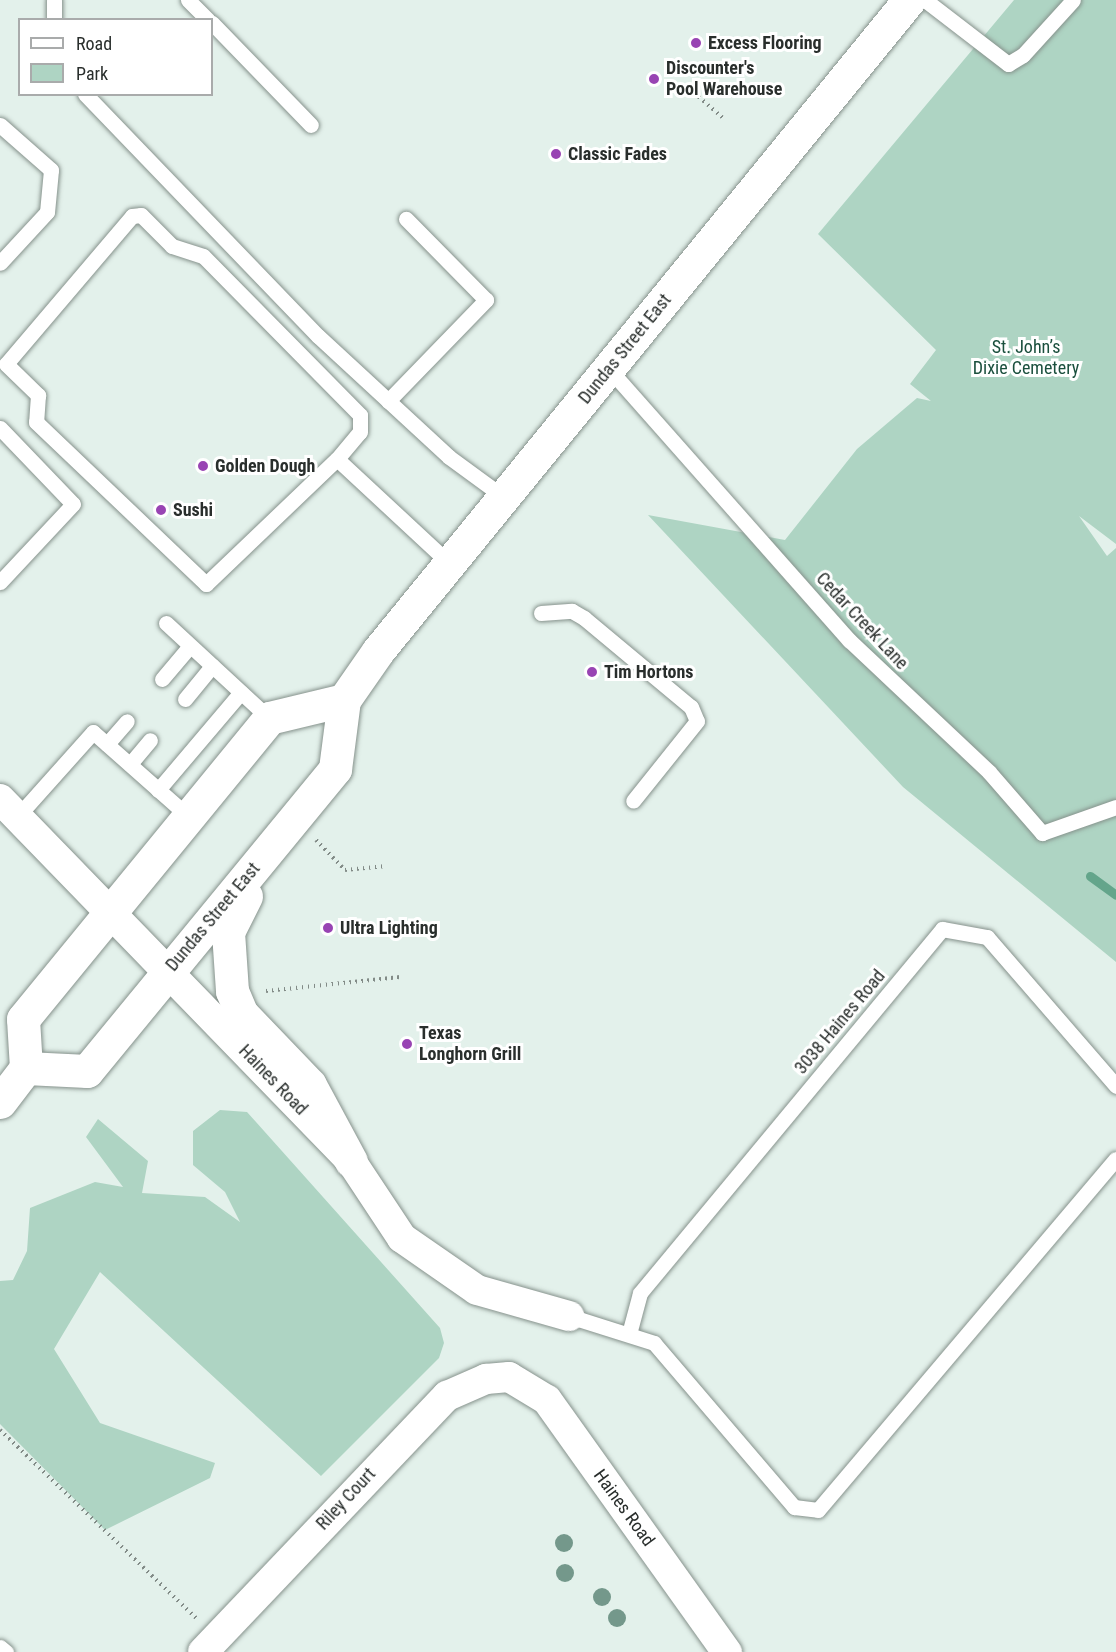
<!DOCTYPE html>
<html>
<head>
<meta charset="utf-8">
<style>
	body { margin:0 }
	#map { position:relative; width:1116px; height:1652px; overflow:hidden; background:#e3f1eb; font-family:"Roboto Condensed",sans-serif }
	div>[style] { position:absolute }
	.green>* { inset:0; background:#aed4c3 }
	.stream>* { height:9px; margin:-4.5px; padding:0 4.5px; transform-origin:4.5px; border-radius:4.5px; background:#64a58b }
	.path>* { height:4px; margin-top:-2px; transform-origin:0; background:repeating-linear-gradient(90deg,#828b87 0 1.5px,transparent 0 6px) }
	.roads { filter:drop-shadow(0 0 2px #86928c) drop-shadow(0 0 2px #86928c) }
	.service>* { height:15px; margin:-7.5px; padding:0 7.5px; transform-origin:7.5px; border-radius:7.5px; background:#fff }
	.minor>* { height:30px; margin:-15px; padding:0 15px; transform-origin:15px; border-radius:15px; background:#fff }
	.primary>* { height:33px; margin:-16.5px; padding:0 16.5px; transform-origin:16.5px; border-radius:16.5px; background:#fff }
	.trees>* { width:18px; height:18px; margin:-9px; border-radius:50%; background:#74988b }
	.dots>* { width:16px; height:16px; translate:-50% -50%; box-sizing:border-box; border:3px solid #fff; border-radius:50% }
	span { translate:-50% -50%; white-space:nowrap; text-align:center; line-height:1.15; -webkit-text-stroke:6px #fff; paint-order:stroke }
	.poi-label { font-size:18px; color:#292e2c; font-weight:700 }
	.left { translate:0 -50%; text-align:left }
	.park-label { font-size:18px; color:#1a4f3d }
	.street-label { font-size:18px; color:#292e2c }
	.legend { position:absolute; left:18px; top:18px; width:195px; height:78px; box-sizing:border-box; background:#fff; border:2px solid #a9abab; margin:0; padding:8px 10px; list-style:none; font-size:18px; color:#292e2c }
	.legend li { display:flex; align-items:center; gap:12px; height:30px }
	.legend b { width:30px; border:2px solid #a9abab }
</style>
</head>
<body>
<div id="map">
	<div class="green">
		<div style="clip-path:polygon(1014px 0,1116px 0,1116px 544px,1079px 516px,1107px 556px,1116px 548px,1116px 962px,903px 787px,648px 515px,785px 540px,857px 449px,917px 398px,931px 401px,910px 384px,936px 350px,818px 234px)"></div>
		<div style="clip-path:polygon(220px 1110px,247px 1112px,440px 1328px,444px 1343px,439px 1358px,321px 1476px,100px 1272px,54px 1349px,100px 1423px,215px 1463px,210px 1478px,105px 1530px,0 1424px,0 1281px,13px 1280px,27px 1251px,30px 1208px,95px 1182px,123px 1187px,86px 1137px,98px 1119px,148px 1161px,142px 1193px,205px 1197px,240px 1222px,225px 1192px,193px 1165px,193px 1131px)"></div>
	</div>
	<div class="stream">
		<div style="left:1090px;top:876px;width:32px;rotate:36deg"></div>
	</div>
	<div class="path">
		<div style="left:685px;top:85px;width:50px;rotate:41deg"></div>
		<div style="left:316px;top:840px;width:42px;rotate:46deg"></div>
		<div style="left:345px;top:870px;width:41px;rotate:-5.6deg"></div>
		<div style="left:266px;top:991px;width:135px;rotate:-6deg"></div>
		<div style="left:0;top:1430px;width:272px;rotate:43.8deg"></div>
	</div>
	<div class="roads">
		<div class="service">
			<div style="left:54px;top:0;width:20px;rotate:90deg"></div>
			<div style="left:188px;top:0;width:28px;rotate:45deg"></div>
			<div style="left:925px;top:0;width:105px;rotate:37.6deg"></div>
			<div style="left:1008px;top:64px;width:17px;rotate:-31deg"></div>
			<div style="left:1023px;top:55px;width:74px;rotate:-47.7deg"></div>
			<div style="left:212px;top:23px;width:142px;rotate:45.9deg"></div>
			<div style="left:85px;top:94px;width:336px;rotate:46.1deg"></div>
			<div style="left:318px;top:336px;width:178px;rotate:42.7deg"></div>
			<div style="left:449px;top:457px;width:69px;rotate:36.2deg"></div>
			<div style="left:0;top:125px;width:68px;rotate:41.4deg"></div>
			<div style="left:51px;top:170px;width:42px;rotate:95.4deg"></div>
			<div style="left:47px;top:212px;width:69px;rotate:132.7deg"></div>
			<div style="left:610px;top:370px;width:361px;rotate:48.5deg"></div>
			<div style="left:849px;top:640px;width:192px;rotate:43.3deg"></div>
			<div style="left:989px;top:772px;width:81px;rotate:49deg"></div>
			<div style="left:1042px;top:833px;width:78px;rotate:-19.4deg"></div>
			<div style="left:388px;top:401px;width:141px;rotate:-45.9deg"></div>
			<div style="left:486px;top:300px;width:114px;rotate:-134.6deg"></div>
			<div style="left:0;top:428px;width:105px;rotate:46.2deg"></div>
			<div style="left:73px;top:504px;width:107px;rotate:133.1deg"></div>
			<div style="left:337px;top:459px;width:35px;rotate:-50deg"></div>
			<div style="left:360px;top:432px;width:17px;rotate:-90deg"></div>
			<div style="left:360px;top:415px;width:223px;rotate:-134.6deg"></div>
			<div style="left:203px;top:256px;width:33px;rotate:-162deg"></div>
			<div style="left:172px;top:246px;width:44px;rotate:-135deg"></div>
			<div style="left:141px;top:215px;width:9px;rotate:174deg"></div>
			<div style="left:132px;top:216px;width:194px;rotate:130.4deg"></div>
			<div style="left:6px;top:364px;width:45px;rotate:44.1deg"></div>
			<div style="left:38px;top:395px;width:27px;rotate:94deg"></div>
			<div style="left:36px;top:422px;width:235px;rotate:43.6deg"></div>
			<div style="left:206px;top:584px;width:181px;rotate:-43.7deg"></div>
			<div style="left:337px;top:459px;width:154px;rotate:42.9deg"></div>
			<div style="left:541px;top:613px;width:31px;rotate:-4deg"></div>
			<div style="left:572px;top:611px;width:14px;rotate:30deg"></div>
			<div style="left:584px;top:618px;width:139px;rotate:39.8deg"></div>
			<div style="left:691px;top:707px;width:15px;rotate:67deg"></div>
			<div style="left:697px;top:721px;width:102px;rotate:128.7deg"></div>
			<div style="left:166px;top:623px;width:140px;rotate:42.7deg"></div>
			<div style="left:162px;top:679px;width:43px;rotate:-49.7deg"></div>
			<div style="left:185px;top:699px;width:43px;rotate:-50.7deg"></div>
			<div style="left:107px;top:744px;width:30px;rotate:-49deg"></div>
			<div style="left:130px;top:764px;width:31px;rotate:-50deg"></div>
			<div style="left:158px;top:790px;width:128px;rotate:-49.7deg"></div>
			<div style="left:17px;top:817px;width:114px;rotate:-48.2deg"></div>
			<div style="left:93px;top:732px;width:127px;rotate:41.5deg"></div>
			<div style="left:569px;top:1316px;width:89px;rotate:17.6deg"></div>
			<div style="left:654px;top:1343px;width:216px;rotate:49.5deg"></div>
			<div style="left:794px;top:1507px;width:24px;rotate:7deg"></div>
			<div style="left:818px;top:1510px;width:460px;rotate:-49.7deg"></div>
			<div style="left:629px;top:1334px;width:42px;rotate:-75deg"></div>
			<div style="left:640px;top:1293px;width:473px;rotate:-50.3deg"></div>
			<div style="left:942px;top:929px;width:46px;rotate:10.1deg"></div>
			<div style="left:987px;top:937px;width:197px;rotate:49.1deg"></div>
			<div style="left:0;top:1647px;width:8px;rotate:40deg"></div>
		</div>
		<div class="minor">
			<div style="left:0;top:799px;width:504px;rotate:45.88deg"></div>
			<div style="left:351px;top:1161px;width:92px;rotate:56.5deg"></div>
			<div style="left:402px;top:1238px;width:91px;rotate:34.7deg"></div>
			<div style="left:477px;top:1290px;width:96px;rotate:15.8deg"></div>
			<div style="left:203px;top:1652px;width:354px;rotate:-46.4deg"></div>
			<div style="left:447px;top:1396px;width:43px;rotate:-23.6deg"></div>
			<div style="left:486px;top:1379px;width:23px;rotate:-5deg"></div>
			<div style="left:509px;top:1377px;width:44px;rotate:31.2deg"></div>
			<div style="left:547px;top:1400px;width:310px;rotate:54.5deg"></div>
		</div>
		<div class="primary">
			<div style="left:246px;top:896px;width:40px;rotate:116.6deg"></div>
			<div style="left:228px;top:932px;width:59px;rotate:86.1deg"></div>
			<div style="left:232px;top:991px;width:25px;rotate:67deg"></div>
			<div style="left:242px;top:1014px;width:98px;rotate:46.2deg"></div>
			<div style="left:310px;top:1085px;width:86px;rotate:61.7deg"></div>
			<div style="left:26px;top:1068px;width:61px;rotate:2.8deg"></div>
			<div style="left:87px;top:1071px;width:391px;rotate:-50.6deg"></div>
			<div style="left:335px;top:769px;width:70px;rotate:-82.6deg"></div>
			<div style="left:344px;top:700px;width:60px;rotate:-55.2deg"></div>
			<div style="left:378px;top:651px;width:840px;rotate:-50.8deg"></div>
			<div style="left:0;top:1102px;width:43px;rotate:-52.6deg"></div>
			<div style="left:26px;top:1068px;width:49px;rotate:-93.5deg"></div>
			<div style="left:23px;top:1019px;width:389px;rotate:-50.7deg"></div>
			<div style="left:269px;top:718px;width:77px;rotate:-13.5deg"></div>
		</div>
	</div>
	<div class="trees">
		<div style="left:564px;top:1543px"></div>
		<div style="left:565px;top:1573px"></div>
		<div style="left:602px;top:1597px"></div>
		<div style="left:617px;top:1618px"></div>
	</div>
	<div class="dots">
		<div style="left:696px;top:43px;background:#9844b3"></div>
		<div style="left:654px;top:79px;background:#9844b3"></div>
		<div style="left:556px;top:154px;background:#9844b3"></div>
		<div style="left:203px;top:466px;background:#9844b3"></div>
		<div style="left:161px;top:510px;background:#9844b3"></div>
		<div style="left:592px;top:672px;background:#9844b3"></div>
		<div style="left:328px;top:928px;background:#9844b3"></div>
		<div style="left:407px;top:1044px;background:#9844b3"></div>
	</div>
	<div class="poi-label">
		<span class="left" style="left:708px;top:43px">Excess Flooring</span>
		<span class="left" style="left:666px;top:79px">Discounter's<br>Pool Warehouse</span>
		<span class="left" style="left:568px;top:154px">Classic Fades</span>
		<span class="left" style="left:215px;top:466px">Golden Dough</span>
		<span class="left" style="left:173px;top:510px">Sushi</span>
		<span class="left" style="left:604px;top:672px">Tim Hortons</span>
		<span class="left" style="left:340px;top:928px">Ultra Lighting</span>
		<span class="left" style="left:419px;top:1044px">Texas<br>Longhorn Grill</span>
	</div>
	<div class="park-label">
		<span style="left:1026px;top:358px">St. John’s<br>Dixie Cemetery</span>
	</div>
	<div class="street-label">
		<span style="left:625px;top:349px;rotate:-51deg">Dundas Street East</span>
		<span style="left:862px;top:621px;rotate:47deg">Cedar Creek Lane</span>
		<span style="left:213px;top:917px;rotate:-50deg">Dundas Street East</span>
		<span style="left:840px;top:1022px;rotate:-50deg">3038 Haines Road</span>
		<span style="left:273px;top:1080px;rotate:46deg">Haines Road</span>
		<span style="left:346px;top:1499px;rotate:-47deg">Riley Court</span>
		<span style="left:624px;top:1508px;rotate:54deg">Haines Road</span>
	</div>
	<ul class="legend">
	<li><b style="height:8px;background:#fff"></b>Road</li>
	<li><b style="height:16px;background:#aed4c3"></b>Park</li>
	</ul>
</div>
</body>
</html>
